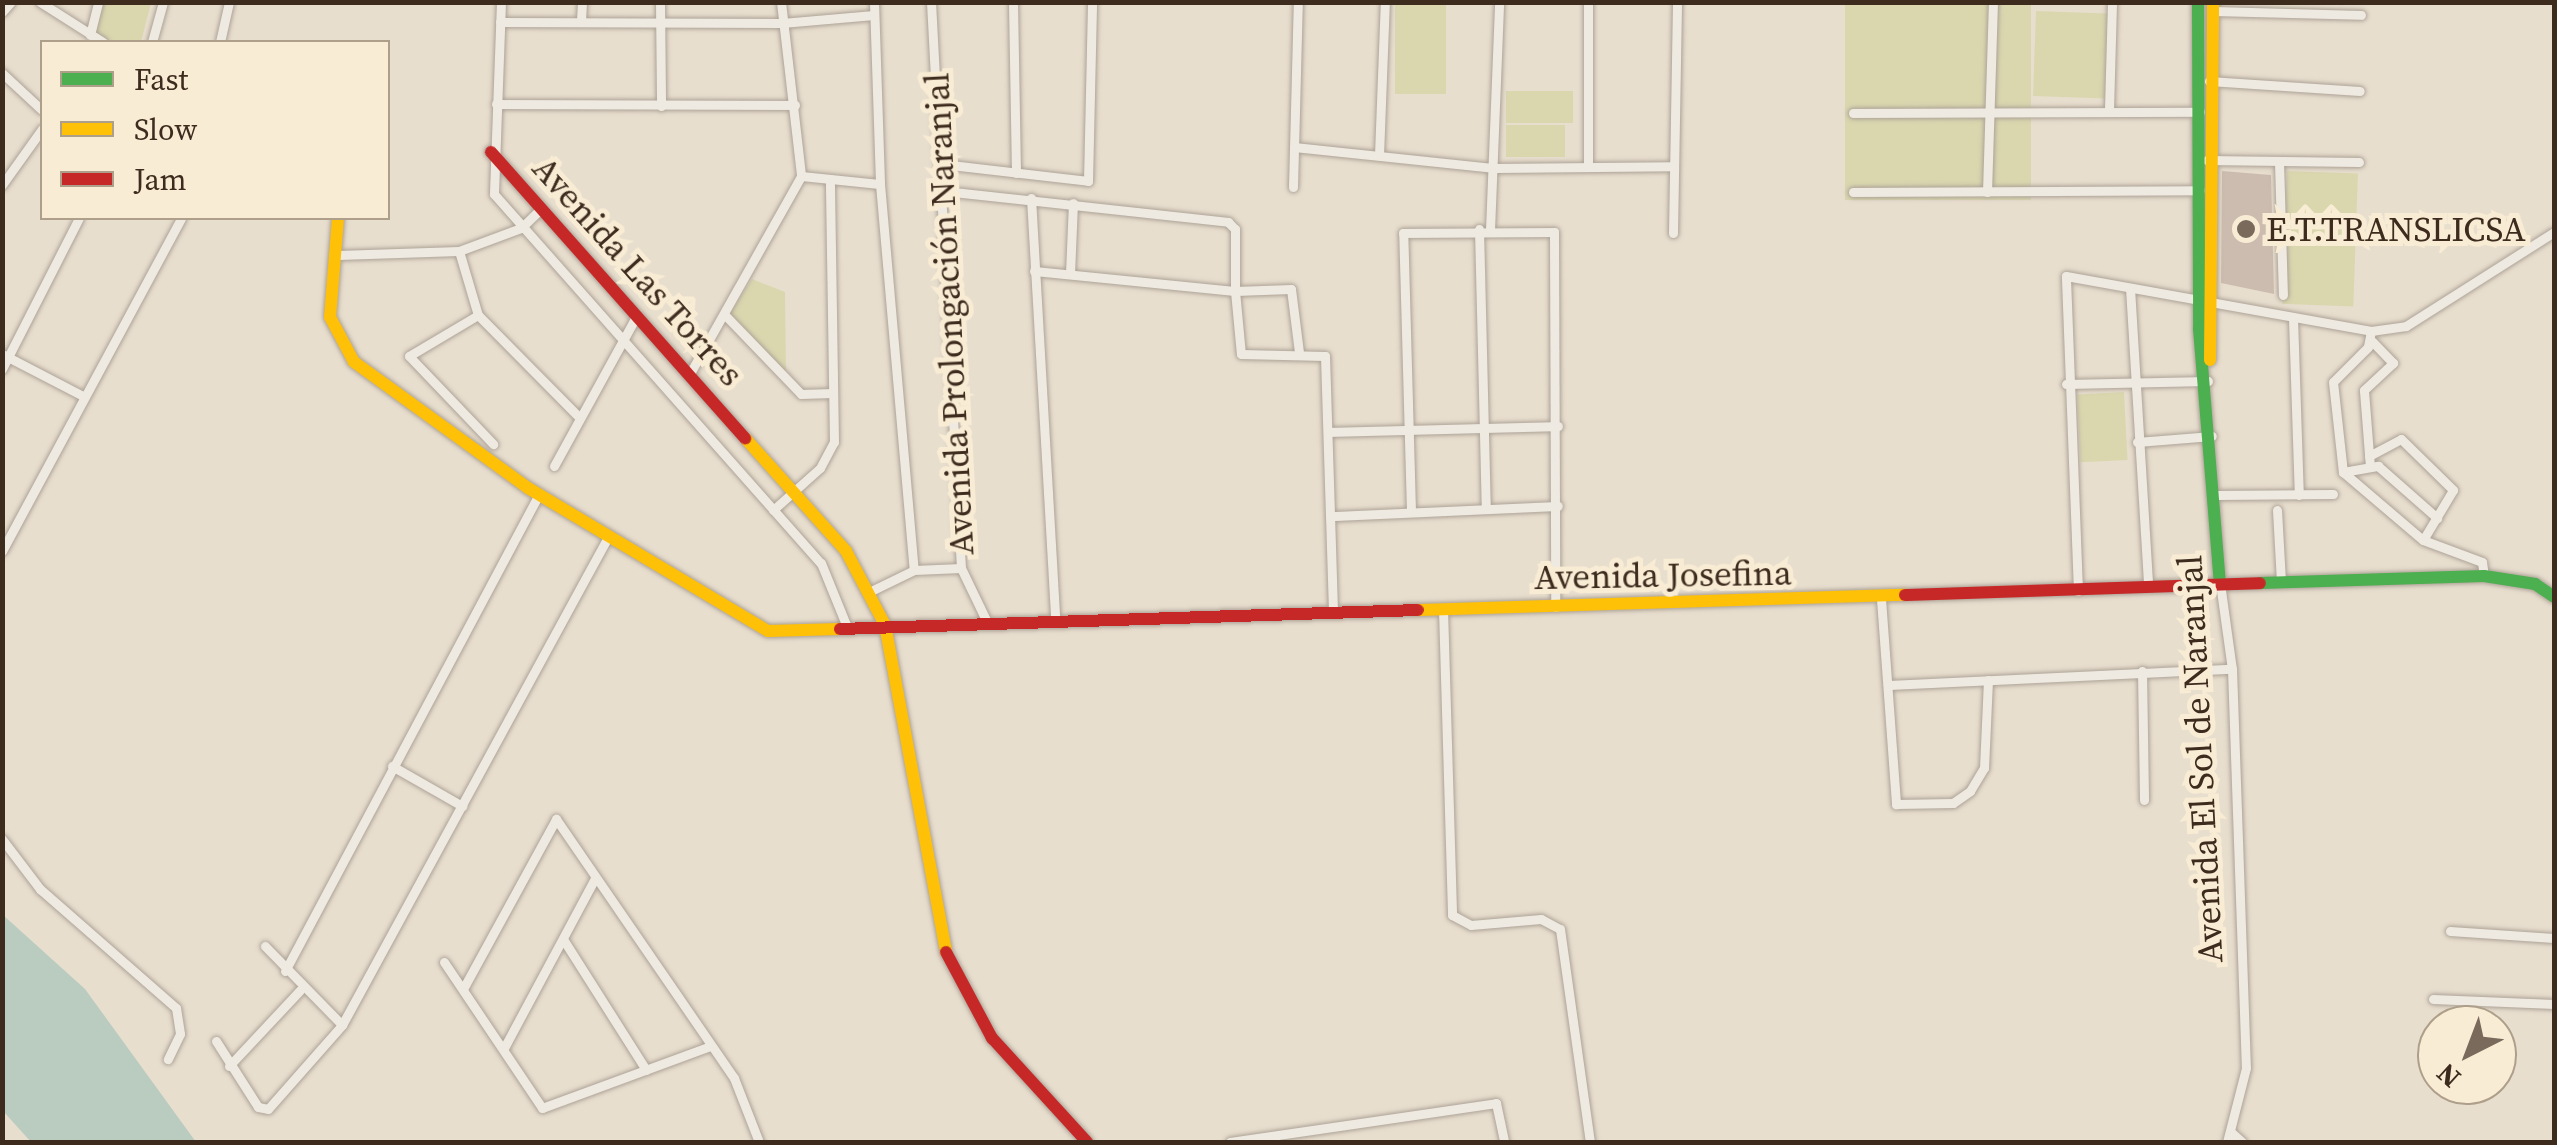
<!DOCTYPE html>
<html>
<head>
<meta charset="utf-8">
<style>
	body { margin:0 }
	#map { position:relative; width:2557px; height:1145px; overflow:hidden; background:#e8dece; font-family:"Source Serif 4",serif }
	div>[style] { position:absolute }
	.green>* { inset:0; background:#dad7af; transform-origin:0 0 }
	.water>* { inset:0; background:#baccc0 }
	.building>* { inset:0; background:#ccbcaf }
	.roads { filter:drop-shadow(0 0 2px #ada397) drop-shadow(0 0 2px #ada397) }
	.street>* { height:9px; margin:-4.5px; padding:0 4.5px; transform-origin:4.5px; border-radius:4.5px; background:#efeae1 }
	.fast>* { height:12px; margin:-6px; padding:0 6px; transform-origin:6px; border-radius:6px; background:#4caf50 }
	.slow>* { height:12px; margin:-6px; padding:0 6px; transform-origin:6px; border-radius:6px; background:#ffc107 }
	.jam>* { height:12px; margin:-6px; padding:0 6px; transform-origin:6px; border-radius:6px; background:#c62828 }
	.dots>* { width:28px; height:28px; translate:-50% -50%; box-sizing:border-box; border:5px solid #f9ecd4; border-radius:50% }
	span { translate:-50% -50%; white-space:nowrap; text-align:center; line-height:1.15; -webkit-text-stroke:10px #f9ecd4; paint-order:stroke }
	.poi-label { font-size:35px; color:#3d2b1e }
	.left { translate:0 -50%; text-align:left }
	.street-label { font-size:35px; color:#3d2b1e }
	.frame { position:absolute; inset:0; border:5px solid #3d2b1e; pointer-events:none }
	.legend { position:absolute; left:40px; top:40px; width:350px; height:180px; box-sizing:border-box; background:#f9ecd4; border:2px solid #ae9f8b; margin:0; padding:12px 18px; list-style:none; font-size:30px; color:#3d2b1e }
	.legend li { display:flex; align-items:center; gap:20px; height:50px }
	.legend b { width:50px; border:2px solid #ae9f8b }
	.north { position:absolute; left:2417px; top:1005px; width:100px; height:100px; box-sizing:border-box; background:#f9ecd4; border:2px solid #ae9f8b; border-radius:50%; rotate:222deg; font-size:28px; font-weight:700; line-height:40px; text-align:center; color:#3d2b1e }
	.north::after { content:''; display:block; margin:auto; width:35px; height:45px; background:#796a5c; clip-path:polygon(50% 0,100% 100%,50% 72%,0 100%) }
</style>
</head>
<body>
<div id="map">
	<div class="green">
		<div style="clip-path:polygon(102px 3px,151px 3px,141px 42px,109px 42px,94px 33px)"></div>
		<div style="left:1395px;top:3px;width:51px;height:91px"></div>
		<div style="left:1845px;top:3px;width:186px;height:197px"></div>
		<div style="left:2036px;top:11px;width:72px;height:85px;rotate:2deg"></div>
		<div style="left:1506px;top:91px;width:67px;height:32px"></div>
		<div style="left:1565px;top:125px;width:32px;height:59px;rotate:90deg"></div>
		<div style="left:2287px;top:171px;width:71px;height:133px;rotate:2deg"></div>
		<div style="clip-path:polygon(752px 279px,785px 292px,786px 375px,729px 315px)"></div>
		<div style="left:2124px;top:392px;width:68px;height:47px;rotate:87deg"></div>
	</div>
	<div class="water">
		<div style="clip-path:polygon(3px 915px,85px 989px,196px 1142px,31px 1142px,3px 1111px)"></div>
	</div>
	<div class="building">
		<div style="clip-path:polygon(2222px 171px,2271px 175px,2274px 294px,2221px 283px)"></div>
	</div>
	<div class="roads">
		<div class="street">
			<div style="left:40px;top:2px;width:75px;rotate:32.4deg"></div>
			<div style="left:501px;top:2px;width:192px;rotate:92.1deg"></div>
			<div style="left:494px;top:194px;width:493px;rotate:48.5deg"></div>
			<div style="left:821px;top:563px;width:69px;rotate:67.9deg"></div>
			<div style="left:660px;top:2px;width:104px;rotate:89.4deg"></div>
			<div style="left:781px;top:2px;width:175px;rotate:83.4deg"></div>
			<div style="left:801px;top:176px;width:79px;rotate:5.8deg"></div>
			<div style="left:874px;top:2px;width:182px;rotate:88.1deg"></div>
			<div style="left:880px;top:184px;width:387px;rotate:85deg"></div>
			<div style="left:931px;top:2px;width:567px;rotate:86.97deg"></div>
			<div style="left:961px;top:568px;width:58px;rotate:64.3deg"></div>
			<div style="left:1013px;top:2px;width:171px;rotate:89deg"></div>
			<div style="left:1588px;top:2px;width:164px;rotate:90deg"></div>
			<div style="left:2213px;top:11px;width:148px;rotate:1.5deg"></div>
			<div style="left:2px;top:12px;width:13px;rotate:-48deg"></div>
			<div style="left:581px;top:21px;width:19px;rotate:-87deg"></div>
			<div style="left:500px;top:22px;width:282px;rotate:0.2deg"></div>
			<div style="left:782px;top:23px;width:92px;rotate:-5deg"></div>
			<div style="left:90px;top:35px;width:34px;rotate:-76deg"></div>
			<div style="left:152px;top:42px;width:41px;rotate:-74.6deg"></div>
			<div style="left:220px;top:42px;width:41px;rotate:-77.3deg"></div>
			<div style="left:2px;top:73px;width:54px;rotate:42.8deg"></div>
			<div style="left:2209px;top:81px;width:151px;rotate:3.8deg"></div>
			<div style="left:496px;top:104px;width:299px;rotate:0.2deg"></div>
			<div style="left:2109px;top:110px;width:108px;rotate:-88.4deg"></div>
			<div style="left:1853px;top:113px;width:347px;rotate:-0.2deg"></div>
			<div style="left:1294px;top:147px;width:202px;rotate:6deg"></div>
			<div style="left:1495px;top:168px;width:179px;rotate:-0.6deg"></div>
			<div style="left:1379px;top:155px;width:153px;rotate:-87.8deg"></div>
			<div style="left:2207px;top:160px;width:152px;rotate:0.8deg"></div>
			<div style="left:2279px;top:162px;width:133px;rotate:88.3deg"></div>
			<div style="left:942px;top:164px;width:147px;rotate:6.6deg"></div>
			<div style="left:1088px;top:181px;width:179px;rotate:-88.7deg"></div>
			<div style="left:2px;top:185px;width:69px;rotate:-54.5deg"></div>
			<div style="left:1293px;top:187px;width:185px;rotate:-88.5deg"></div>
			<div style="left:944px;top:191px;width:286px;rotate:6.2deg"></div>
			<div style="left:1228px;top:222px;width:10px;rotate:45deg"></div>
			<div style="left:1235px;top:229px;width:62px;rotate:90deg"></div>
			<div style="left:1235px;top:291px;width:56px;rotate:-2deg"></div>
			<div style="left:1291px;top:289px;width:64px;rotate:82.8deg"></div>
			<div style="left:1853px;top:192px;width:347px;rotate:-0.3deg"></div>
			<div style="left:1987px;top:192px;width:190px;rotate:-88.2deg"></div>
			<div style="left:1031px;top:198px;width:421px;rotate:86.7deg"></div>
			<div style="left:1479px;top:229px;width:280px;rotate:88.6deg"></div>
			<div style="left:1490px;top:230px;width:228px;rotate:-87.7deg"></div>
			<div style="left:1673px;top:233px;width:231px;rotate:-89deg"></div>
			<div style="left:459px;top:251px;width:67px;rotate:73.5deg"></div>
			<div style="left:478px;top:315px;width:141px;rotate:45.3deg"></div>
			<div style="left:338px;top:255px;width:121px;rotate:-1.9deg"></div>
			<div style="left:459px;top:251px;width:66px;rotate:-20.4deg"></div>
			<div style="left:521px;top:228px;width:29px;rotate:-44deg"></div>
			<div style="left:1034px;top:271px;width:202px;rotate:5.7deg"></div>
			<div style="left:1235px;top:291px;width:63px;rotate:84.6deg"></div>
			<div style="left:1241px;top:354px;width:84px;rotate:1.4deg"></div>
			<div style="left:1325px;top:356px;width:256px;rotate:88.2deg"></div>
			<div style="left:1070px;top:274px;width:71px;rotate:-87.6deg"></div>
			<div style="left:2130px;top:288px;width:298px;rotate:86.5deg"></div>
			<div style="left:724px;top:314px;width:111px;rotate:46.1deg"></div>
			<div style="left:801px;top:394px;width:32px;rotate:-2deg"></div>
			<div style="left:478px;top:315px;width:80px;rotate:149.3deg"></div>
			<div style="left:409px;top:356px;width:122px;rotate:46.3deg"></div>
			<div style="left:2293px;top:318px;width:177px;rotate:88.1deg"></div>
			<div style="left:2371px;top:331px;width:16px;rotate:101deg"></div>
			<div style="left:2368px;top:347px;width:49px;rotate:135deg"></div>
			<div style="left:2333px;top:382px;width:91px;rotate:83.7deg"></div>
			<div style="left:2343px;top:472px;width:105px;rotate:40.4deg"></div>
			<div style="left:2423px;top:540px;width:63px;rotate:20.4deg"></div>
			<div style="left:2482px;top:562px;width:14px;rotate:82deg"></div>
			<div style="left:2px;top:354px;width:91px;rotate:27.4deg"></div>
			<div style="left:2px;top:369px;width:169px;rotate:-63deg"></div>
			<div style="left:689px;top:375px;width:228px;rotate:-60.6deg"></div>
			<div style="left:2066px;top:384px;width:142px;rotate:-1.2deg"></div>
			<div style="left:1331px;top:432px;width:227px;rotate:-1.5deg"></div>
			<div style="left:2137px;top:442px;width:75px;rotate:-4.6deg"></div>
			<div style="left:2369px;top:456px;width:36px;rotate:-28deg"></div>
			<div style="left:2401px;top:439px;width:73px;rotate:44.4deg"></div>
			<div style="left:2453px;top:490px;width:58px;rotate:121deg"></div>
			<div style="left:554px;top:466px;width:170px;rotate:-61.2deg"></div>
			<div style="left:2370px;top:467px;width:77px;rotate:-94.5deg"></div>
			<div style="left:2364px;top:390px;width:40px;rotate:-43deg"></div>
			<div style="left:2393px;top:363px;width:30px;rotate:-134deg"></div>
			<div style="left:2343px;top:472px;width:36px;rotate:-10deg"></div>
			<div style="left:2378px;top:466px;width:79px;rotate:41.4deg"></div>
			<div style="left:2216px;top:495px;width:117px;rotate:-0.5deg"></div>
			<div style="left:773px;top:510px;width:63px;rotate:-41.8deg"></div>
			<div style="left:820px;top:468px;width:30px;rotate:-62deg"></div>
			<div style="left:834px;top:442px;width:263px;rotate:-90.9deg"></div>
			<div style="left:2277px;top:510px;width:71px;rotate:86.8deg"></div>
			<div style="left:1411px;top:511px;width:278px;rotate:-91.6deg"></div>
			<div style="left:1403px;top:233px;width:151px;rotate:-0.4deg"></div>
			<div style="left:1554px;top:232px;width:375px;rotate:89.8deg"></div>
			<div style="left:1334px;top:516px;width:224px;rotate:-2.6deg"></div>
			<div style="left:2px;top:551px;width:378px;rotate:-61.7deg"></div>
			<div style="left:2220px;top:583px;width:87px;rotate:82.1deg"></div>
			<div style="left:2232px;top:669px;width:399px;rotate:88deg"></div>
			<div style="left:2246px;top:1068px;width:76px;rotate:104.4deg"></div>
			<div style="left:871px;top:591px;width:48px;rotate:-26deg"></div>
			<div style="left:914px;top:570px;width:47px;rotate:-2.4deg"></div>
			<div style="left:2078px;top:591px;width:315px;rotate:-92.2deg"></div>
			<div style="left:2066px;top:276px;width:310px;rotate:10.2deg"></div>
			<div style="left:2371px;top:331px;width:35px;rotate:-8deg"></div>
			<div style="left:2406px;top:326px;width:175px;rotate:-32.4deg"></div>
			<div style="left:1881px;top:599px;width:206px;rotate:85.8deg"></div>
			<div style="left:1896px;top:804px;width:57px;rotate:-1deg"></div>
			<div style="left:1953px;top:803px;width:21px;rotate:-35deg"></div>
			<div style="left:1970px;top:791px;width:27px;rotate:-59deg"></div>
			<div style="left:1984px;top:768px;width:88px;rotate:-87.4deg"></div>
			<div style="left:1443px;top:609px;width:306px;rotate:88.3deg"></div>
			<div style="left:1452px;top:915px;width:21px;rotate:28deg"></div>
			<div style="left:1471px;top:925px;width:70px;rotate:-4.9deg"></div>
			<div style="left:1541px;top:919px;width:21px;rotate:28deg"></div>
			<div style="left:1560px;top:929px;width:215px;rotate:82deg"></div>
			<div style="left:2142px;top:671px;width:129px;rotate:89.1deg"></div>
			<div style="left:1888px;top:685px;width:344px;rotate:-2.7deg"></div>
			<div style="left:392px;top:766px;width:81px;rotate:29.7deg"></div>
			<div style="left:2px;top:839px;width:63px;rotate:52.8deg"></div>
			<div style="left:40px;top:889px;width:181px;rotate:41.2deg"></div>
			<div style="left:176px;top:1008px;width:26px;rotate:81deg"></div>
			<div style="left:180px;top:1034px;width:28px;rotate:116deg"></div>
			<div style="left:2450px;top:931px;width:104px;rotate:3.9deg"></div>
			<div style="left:563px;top:939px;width:155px;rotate:57.6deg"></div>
			<div style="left:265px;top:946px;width:110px;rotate:45.7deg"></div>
			<div style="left:444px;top:962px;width:176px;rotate:56.1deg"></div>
			<div style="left:542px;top:1108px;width:177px;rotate:-20.2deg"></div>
			<div style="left:285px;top:971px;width:540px;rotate:-61.96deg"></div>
			<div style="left:463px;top:989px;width:194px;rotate:-61.3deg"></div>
			<div style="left:556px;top:819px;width:314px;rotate:55.5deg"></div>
			<div style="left:734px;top:1078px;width:69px;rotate:68.7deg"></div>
			<div style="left:2433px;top:999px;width:121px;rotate:2.4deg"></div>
			<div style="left:216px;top:1041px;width:78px;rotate:57.5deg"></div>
			<div style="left:258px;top:1107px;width:10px;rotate:11deg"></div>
			<div style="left:268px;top:1109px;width:112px;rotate:-48.6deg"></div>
			<div style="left:342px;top:1025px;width:558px;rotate:-61.41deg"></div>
			<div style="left:504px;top:1048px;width:191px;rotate:-61.8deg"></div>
			<div style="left:229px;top:1066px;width:104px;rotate:-46.9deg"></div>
			<div style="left:2231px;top:1132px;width:15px;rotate:42deg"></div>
			<div style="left:1230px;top:1142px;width:269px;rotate:-8.3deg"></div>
			<div style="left:1496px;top:1103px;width:40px;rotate:78deg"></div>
		</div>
		<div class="fast">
			<div style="left:2198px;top:2px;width:327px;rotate:89.8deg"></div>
			<div style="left:2199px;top:329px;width:255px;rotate:85.3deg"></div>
			<div style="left:2260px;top:583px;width:224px;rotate:-1.8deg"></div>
			<div style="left:2484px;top:576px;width:52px;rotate:8.9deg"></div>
			<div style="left:2535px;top:584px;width:23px;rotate:34deg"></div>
		</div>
		<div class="slow">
			<div style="left:338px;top:218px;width:99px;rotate:94.6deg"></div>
			<div style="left:330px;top:317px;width:51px;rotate:61.9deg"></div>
			<div style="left:354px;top:362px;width:215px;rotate:35.9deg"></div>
			<div style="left:528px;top:488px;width:279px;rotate:30.8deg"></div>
			<div style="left:768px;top:631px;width:72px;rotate:-1.6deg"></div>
			<div style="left:2210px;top:360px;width:358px;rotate:-89.5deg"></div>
			<div style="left:745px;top:438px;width:152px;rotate:48.2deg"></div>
			<div style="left:846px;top:551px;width:84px;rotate:62.2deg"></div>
			<div style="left:885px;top:625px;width:333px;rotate:79.4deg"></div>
			<div style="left:1418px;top:610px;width:487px;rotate:-1.8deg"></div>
		</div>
		<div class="jam">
			<div style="left:491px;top:152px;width:383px;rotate:48.4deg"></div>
			<div style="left:1905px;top:595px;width:355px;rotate:-1.9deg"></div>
			<div style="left:840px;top:629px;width:578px;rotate:-1.88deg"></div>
			<div style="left:946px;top:952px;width:98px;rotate:61.9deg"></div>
			<div style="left:992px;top:1038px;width:141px;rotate:47.6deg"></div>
		</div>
	</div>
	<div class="dots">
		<div style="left:2246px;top:229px;background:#796a5c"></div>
	</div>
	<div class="poi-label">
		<span class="left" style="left:2266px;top:229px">E.T.TRANSLICSA</span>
	</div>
	<div class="street-label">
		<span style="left:638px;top:271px;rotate:48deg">Avenida Las Torres</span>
		<span style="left:949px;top:314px;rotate:-93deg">Avenida Prolongación Naranjal</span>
		<span style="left:1663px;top:575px;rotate:-1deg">Avenida Josefina</span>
		<span style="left:2200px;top:759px;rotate:-93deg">Avenida El Sol de Naranjal</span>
	</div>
	<div class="frame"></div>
	<ul class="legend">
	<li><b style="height:12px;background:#4caf50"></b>Fast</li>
	<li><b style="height:12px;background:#ffc107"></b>Slow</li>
	<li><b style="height:12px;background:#c62828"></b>Jam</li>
	</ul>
	<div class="north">N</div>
</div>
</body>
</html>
